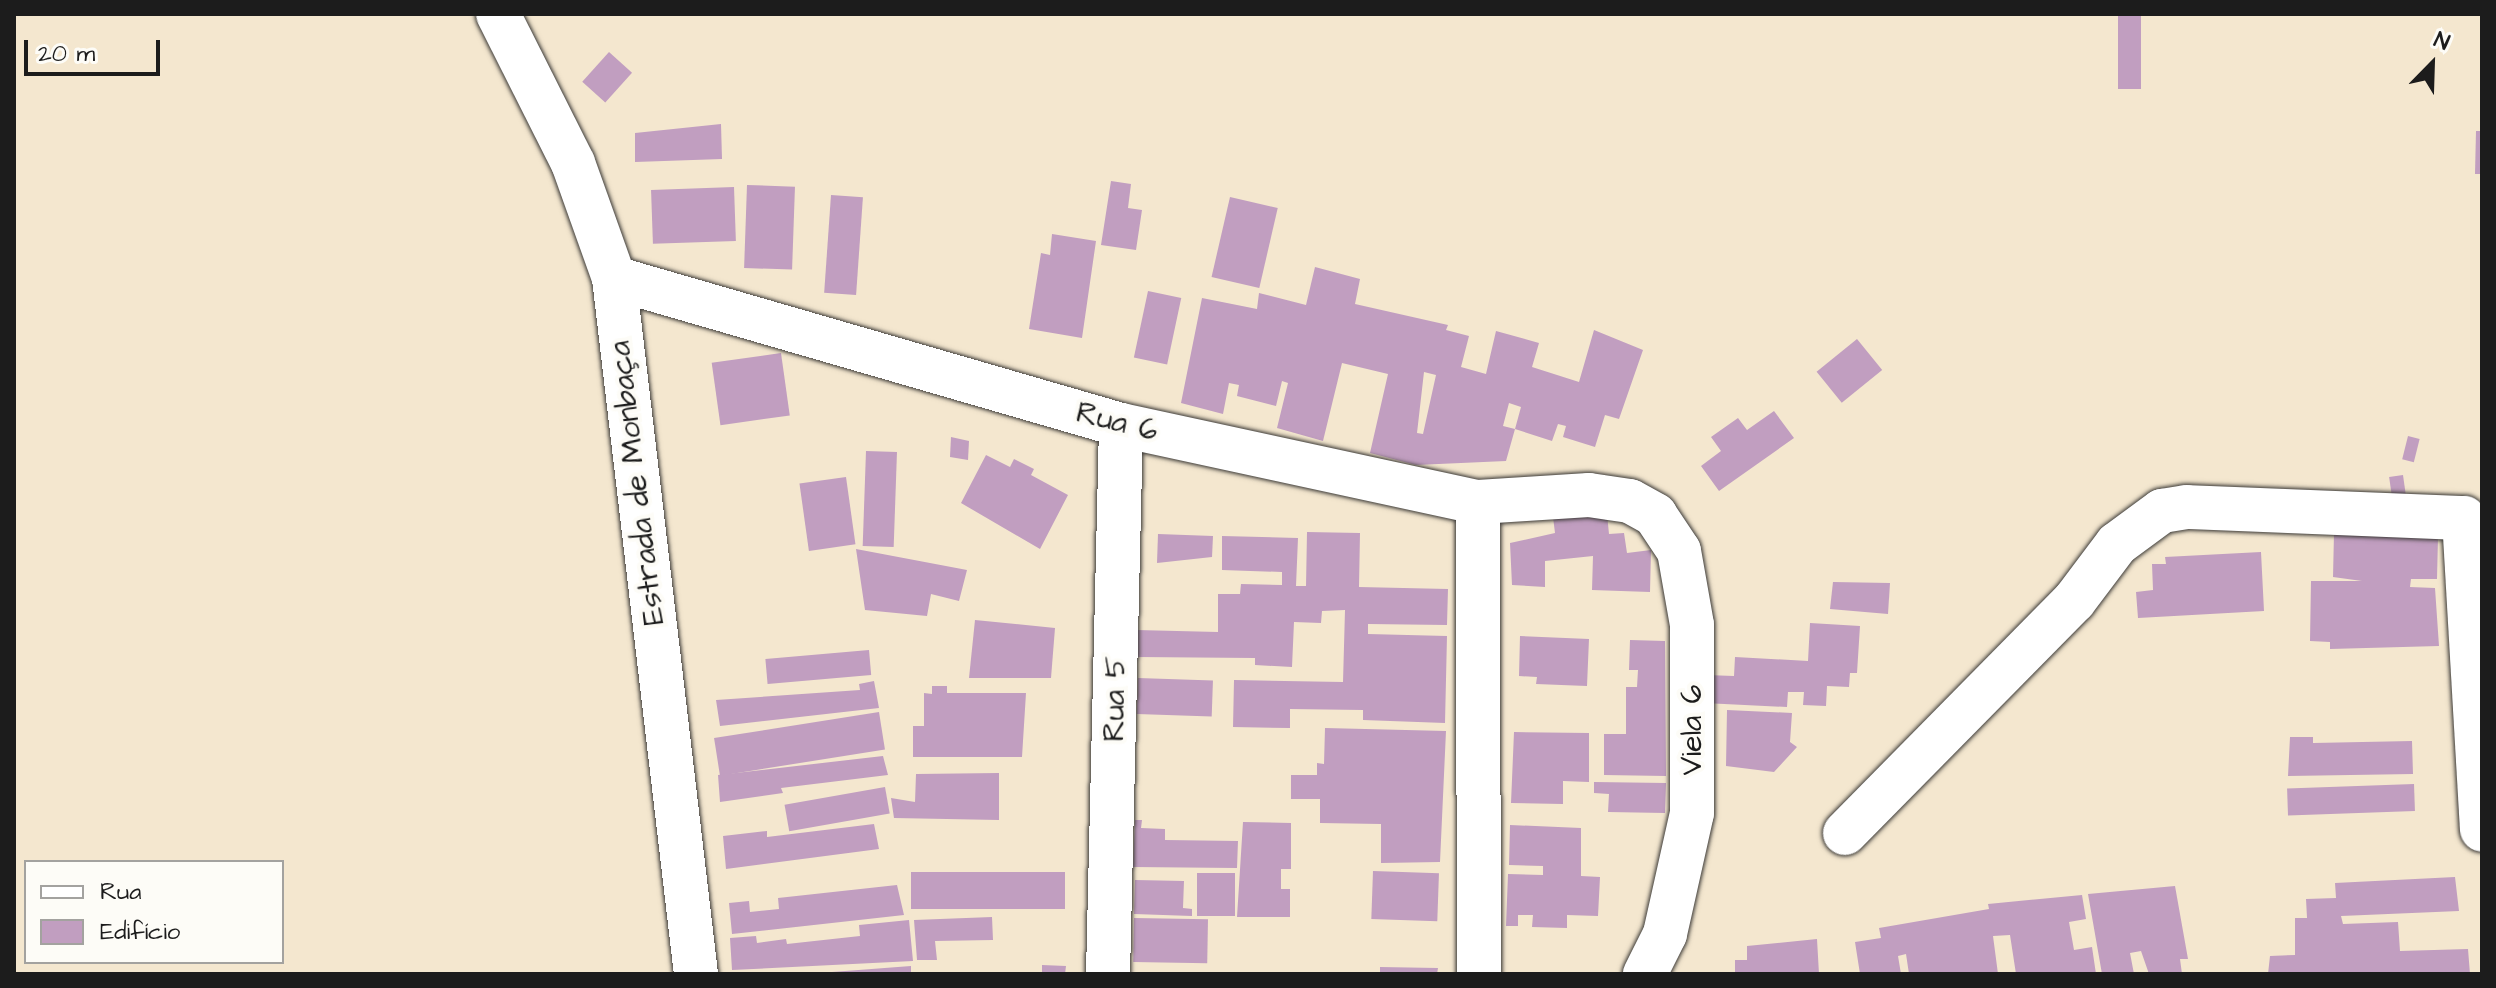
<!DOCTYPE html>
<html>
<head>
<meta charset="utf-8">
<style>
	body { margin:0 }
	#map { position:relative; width:2496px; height:988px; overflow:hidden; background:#f4e7cf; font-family:"Architects Daughter",sans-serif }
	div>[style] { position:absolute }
	.building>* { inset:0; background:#c19ec0; transform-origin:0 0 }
	.roads { filter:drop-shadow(0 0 2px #3c3a37) drop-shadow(0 0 2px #3c3a37) }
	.minor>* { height:44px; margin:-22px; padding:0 22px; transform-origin:22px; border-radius:22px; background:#fff }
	span { translate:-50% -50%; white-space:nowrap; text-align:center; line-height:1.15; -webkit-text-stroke:8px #fdfcf7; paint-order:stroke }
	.street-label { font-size:30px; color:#1c1c1c }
	.frame { position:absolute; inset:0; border:16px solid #1c1c1c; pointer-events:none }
	.legend { position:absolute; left:24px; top:860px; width:260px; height:104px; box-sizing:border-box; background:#fdfcf7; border:2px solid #a3a29f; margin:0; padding:10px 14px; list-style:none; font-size:24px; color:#1c1c1c }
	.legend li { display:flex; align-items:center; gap:16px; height:40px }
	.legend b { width:40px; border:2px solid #a3a29f }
	.north { position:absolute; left:2392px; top:24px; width:80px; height:80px; -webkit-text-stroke:6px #fdfcf7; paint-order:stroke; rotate:23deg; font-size:22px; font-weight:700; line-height:32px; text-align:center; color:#1c1c1c }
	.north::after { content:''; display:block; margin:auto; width:28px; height:36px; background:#1c1c1c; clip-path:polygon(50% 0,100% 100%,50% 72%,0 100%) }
	.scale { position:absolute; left:24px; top:40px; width:136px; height:36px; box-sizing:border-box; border:4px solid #1c1c1c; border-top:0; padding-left:10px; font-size:24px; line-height:28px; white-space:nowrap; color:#1c1c1c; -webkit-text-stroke:6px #fdfcf7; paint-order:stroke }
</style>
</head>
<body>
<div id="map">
	<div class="building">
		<div style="left:2118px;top:14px;width:23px;height:75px"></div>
		<div style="left:609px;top:52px;width:31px;height:40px;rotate:42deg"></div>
		<div style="clip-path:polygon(721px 124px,722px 159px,635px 162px,635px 133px)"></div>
		<div style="clip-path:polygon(2476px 131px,2482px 131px,2482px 174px,2475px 174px)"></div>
		<div style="clip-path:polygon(1111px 181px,1131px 184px,1128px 208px,1142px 210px,1136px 250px,1101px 245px)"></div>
		<div style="left:747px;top:185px;width:48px;height:83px;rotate:2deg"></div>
		<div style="left:734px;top:187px;width:54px;height:83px;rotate:88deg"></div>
		<div style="left:831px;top:195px;width:32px;height:98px;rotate:4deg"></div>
		<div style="left:1230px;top:197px;width:49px;height:82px;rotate:13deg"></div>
		<div style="clip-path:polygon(1052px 234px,1096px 241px,1082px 338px,1029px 329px,1041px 253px,1050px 255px)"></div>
		<div style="clip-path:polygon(evenodd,1315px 267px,1360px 279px,1355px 304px,1448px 325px,1446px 330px,1469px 336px,1461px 367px,1486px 374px,1496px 331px,1539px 343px,1532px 367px,1579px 382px,1594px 330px,1643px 350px,1619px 419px,1605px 415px,1595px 447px,1563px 437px,1566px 426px,1558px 424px,1552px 441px,1515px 429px,1521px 407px,1509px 403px,1503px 426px,1515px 429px,1506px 461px,1416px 465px,1370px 453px,1388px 374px,1342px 363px,1323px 441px,1277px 428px,1288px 383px,1282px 381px,1276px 406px,1237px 396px,1239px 385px,1229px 383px,1223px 414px,1181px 403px,1202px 298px,1257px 309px,1259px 293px,1306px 305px,1315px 267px,1424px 372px,1436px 375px,1423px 434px,1417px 433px,1424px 372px)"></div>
		<div style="left:1148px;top:291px;width:34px;height:68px;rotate:12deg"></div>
		<div style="left:1857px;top:339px;width:40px;height:52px;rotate:51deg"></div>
		<div style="left:781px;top:353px;width:63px;height:70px;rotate:82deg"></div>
		<div style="clip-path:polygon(1774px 411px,1794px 438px,1719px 491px,1701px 466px,1721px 451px,1711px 437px,1738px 418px,1747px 430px)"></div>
		<div style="left:2408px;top:436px;width:12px;height:24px;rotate:14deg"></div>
		<div style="clip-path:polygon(951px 437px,969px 441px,968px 460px,950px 457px)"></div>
		<div style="left:866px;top:451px;width:31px;height:95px;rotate:2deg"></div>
		<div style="clip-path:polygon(986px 455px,1010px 467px,1014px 459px,1034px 469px,1031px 475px,1068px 495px,1040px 549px,961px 503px)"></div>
		<div style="left:2403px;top:475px;width:28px;height:14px;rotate:82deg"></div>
		<div style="left:846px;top:477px;width:68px;height:47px;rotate:82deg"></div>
		<div style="clip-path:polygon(1607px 514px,1609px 534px,1624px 533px,1627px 553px,1651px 550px,1650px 592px,1592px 590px,1593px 556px,1545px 561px,1545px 587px,1512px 585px,1510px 543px,1555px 533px,1553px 517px)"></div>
		<div style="clip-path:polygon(1307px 532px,1360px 533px,1359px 587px,1448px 589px,1447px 625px,1368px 624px,1368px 634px,1447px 636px,1445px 723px,1363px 720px,1363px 710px,1290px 709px,1290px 728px,1233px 727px,1234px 680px,1343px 682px,1345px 610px,1322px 611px,1321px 623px,1294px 622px,1292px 667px,1255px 665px,1255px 658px,1137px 657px,1136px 630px,1218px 632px,1218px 594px,1240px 594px,1241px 584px,1282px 585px,1282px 572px,1222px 570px,1222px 536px,1298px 538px,1296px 586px,1306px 586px)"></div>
		<div style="clip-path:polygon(2334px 533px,2438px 537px,2437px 579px,2411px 579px,2410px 587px,2435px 588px,2439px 646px,2330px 649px,2330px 642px,2310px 641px,2311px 581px,2362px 581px,2333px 577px)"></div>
		<div style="clip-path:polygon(1158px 534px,1213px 536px,1212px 557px,1157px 563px)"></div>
		<div style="clip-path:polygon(856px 549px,967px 570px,959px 601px,931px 594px,927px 616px,865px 610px)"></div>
		<div style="clip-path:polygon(2261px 552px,2264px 611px,2138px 618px,2136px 592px,2153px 590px,2152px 564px,2166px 564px,2165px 557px)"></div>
		<div style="clip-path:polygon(1833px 582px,1890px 583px,1888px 614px,1830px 609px)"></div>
		<div style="clip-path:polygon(975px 620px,1055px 628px,1051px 678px,969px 678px)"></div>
		<div style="clip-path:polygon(1810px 623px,1860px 626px,1857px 673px,1850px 673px,1849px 687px,1827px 686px,1826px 706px,1803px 705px,1804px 692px,1788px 692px,1787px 707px,1704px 703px,1706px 675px,1734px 676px,1735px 657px,1808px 661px)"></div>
		<div style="clip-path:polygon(1520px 636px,1589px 639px,1587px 686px,1536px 684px,1537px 677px,1519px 676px)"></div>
		<div style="clip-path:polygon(1630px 640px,1665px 641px,1666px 776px,1604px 775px,1604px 734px,1626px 734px,1626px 687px,1637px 687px,1638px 670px,1629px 670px)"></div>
		<div style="left:869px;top:650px;width:25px;height:104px;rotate:85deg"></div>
		<div style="left:1138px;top:678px;width:75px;height:36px;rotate:2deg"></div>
		<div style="clip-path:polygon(874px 681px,879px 708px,720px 726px,716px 700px,860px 690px,859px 684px)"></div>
		<div style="clip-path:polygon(932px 686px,947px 686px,947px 693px,1026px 693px,1022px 757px,913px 757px,913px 726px,924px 726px,924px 693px,932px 694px)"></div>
		<div style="clip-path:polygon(1727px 710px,1792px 713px,1790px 742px,1797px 747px,1774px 772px,1726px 766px)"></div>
		<div style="left:879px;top:712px;width:38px;height:167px;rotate:81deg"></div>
		<div style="clip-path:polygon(1325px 728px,1446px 731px,1440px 862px,1381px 863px,1381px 824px,1320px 823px,1320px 799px,1291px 799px,1291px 775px,1317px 775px,1317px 763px,1324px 764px)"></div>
		<div style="clip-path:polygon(1514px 732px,1589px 733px,1589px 782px,1563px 781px,1563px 804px,1511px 803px)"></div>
		<div style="clip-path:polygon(2290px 737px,2313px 737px,2313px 743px,2412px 741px,2413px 774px,2288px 776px)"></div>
		<div style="clip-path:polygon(883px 756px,888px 775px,781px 788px,783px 793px,720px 802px,718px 775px)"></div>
		<div style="clip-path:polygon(999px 773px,999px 820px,894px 818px,891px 798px,915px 802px,916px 774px)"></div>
		<div style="clip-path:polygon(1594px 782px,1666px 783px,1665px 813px,1608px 812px,1609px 794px,1594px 793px)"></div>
		<div style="left:2414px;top:784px;width:27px;height:127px;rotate:88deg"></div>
		<div style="left:885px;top:787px;width:27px;height:102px;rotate:80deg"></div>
		<div style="clip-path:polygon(1135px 820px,1142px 820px,1141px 828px,1165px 829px,1165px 840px,1238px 841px,1237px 868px,1133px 867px)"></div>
		<div style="clip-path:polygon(1243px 822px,1291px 823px,1291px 869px,1281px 869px,1281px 889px,1290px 889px,1290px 917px,1237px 917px)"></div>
		<div style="clip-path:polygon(874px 824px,879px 849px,726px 869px,723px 836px,767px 831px,767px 837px)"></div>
		<div style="clip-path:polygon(1510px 825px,1581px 828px,1581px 876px,1600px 877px,1598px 916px,1567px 915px,1567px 928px,1532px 927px,1533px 915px,1518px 915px,1518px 926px,1506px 926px,1508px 874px,1543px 875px,1543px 866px,1509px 865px)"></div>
		<div style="left:1373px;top:871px;width:66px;height:48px;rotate:2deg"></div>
		<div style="left:911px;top:872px;width:154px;height:37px"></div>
		<div style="left:1197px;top:873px;width:38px;height:43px"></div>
		<div style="clip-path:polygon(2455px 877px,2459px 911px,2341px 916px,2343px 924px,2398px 922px,2400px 951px,2468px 949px,2470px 974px,2268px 974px,2270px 956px,2295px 955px,2295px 918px,2307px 918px,2306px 899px,2336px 898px,2335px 883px)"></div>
		<div style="clip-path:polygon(1135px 880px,1184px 881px,1183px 908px,1192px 909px,1192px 916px,1134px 914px)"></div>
		<div style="clip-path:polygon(897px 885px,904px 915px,732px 934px,729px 903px,749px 901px,750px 912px,779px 909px,778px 898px)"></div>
		<div style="clip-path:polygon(2175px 886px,2188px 959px,2180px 959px,2182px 974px,2149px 974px,2141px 951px,2130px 953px,2134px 974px,2102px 974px,2088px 894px)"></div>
		<div style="clip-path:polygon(2082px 895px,2086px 919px,2069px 922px,2074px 950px,2092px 947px,2096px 974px,2016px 974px,2010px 935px,1993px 936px,1998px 974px,1909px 974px,1906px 954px,1898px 956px,1901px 974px,1860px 974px,1855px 942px,1881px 938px,1879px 928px,1989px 909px,1988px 904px)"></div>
		<div style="clip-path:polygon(992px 917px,993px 940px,935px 941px,937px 960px,917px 960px,914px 920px)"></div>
		<div style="left:1134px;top:918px;width:74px;height:44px;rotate:1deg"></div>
		<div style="clip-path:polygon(909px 920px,913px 961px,732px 970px,730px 938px,756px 936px,757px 943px,786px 939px,787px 944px,860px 936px,859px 925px)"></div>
		<div style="clip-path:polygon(1817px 939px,1819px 974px,1735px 974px,1735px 960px,1747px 960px,1747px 946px)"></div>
		<div style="clip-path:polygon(1042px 965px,1066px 966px,1065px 974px,1042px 974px)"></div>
		<div style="clip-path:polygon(911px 966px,911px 974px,832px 974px,832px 972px)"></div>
		<div style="clip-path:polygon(1380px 967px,1438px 968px,1437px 974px,1380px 974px)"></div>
	</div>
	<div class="roads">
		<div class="minor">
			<div style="left:498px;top:14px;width:167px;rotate:63.3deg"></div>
			<div style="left:573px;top:163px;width:122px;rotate:70.4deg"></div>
			<div style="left:614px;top:278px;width:701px;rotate:83.28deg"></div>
			<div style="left:614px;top:278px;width:528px;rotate:16.17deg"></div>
			<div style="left:1121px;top:425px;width:365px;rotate:12.2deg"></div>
			<div style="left:1478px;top:502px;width:111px;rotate:-3.6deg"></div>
			<div style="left:1589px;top:495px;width:41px;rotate:8.3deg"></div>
			<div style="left:1630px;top:501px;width:29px;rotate:29deg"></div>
			<div style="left:1655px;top:515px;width:43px;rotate:56.3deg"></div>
			<div style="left:1679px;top:551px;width:75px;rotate:80deg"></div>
			<div style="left:1692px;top:625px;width:188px;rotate:90deg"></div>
			<div style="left:1692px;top:813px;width:124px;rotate:102.6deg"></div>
			<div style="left:1665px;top:934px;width:45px;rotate:116.6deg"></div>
			<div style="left:1478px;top:502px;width:472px;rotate:89.9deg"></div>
			<div style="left:2464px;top:518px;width:312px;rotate:86.7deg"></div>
			<div style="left:1845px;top:833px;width:326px;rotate:-45.4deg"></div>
			<div style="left:2074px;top:601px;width:71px;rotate:-53deg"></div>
			<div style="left:2117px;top:544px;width:56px;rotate:-36.3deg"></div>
			<div style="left:2162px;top:511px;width:25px;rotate:-9deg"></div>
			<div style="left:2187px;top:507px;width:277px;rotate:2.3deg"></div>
			<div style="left:1108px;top:974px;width:549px;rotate:-88.64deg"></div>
		</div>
	</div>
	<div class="street-label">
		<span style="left:1117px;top:422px;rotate:14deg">Rua 6</span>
		<span style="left:637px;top:483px;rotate:-97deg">Estrada de Monbaça</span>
		<span style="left:1115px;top:699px;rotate:-89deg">Rua 5</span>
		<span style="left:1692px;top:730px;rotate:-90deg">Viela 6</span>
	</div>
	<div class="frame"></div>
	<ul class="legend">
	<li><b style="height:10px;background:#fff"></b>Rua</li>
	<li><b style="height:22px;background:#c19ec0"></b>Edifício</li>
	</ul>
	<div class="north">N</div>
	<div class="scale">20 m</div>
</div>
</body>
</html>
